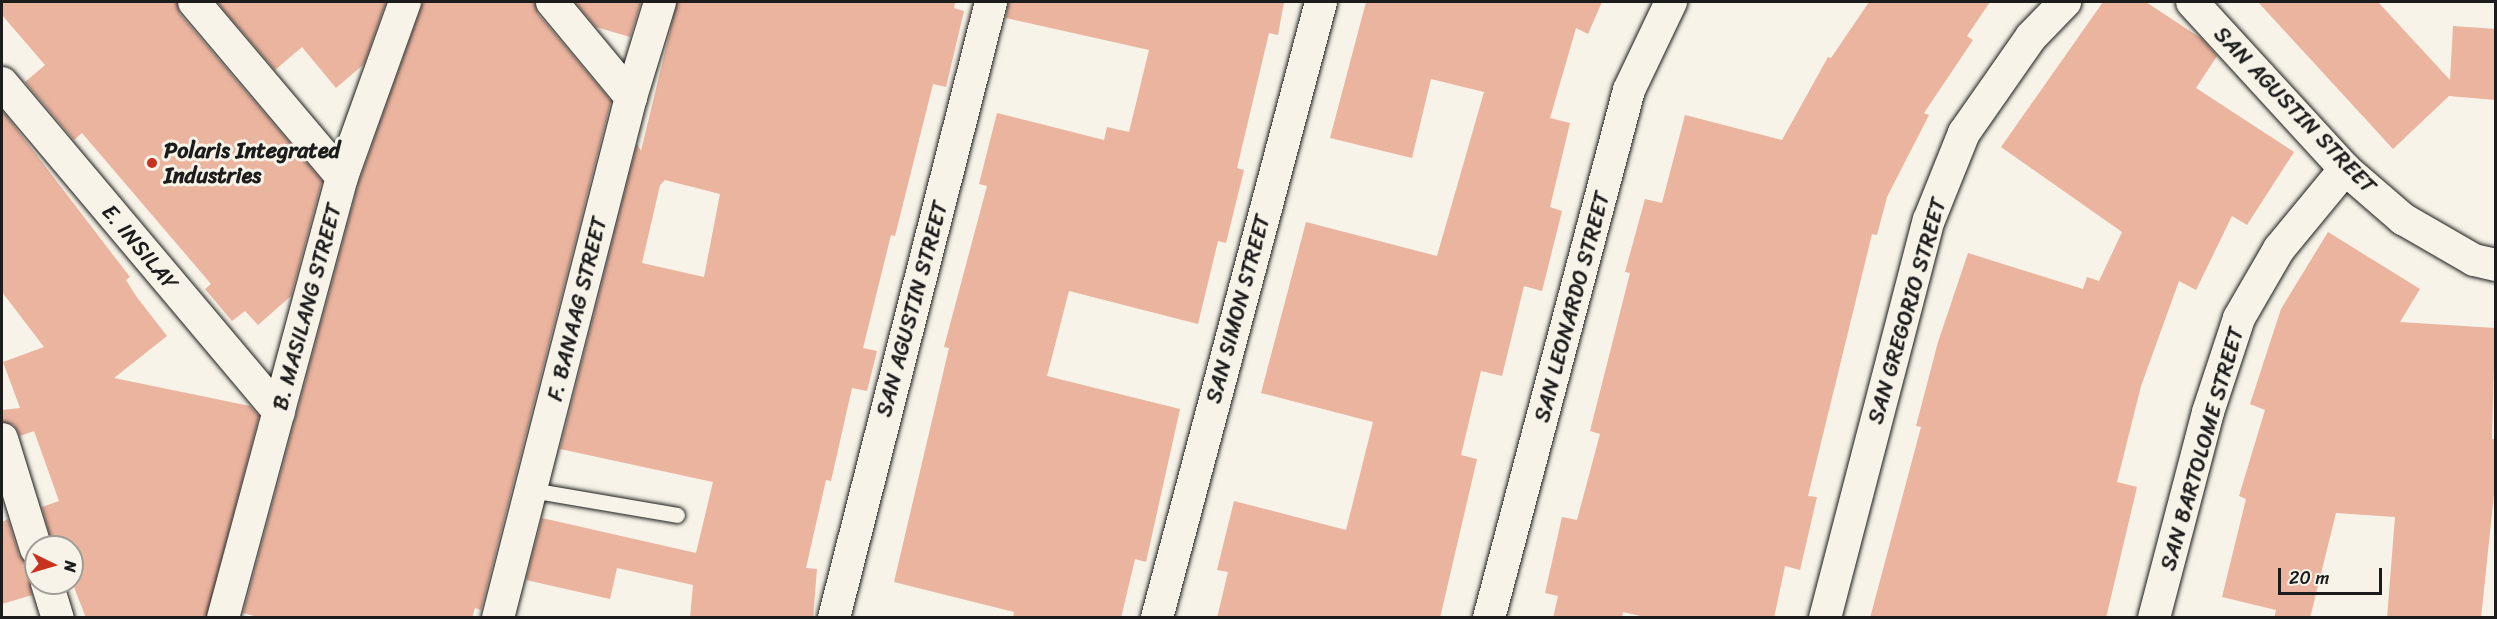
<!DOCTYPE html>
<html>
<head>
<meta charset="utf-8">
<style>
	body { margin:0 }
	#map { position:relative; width:2497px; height:619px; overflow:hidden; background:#f7f3e8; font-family:Sriracha,sans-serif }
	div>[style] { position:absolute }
	.building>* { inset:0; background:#eab49f }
	.roads { filter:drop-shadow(0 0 2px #1c1c1c) drop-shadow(0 0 2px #1c1c1c) }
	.lane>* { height:15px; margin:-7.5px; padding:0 7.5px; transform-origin:7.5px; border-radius:7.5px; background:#f7f3e8 }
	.street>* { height:32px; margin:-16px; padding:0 16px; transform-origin:16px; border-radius:16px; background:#f7f3e8 }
	.dots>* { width:16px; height:16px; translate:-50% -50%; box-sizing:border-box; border:3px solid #f7f3e8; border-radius:50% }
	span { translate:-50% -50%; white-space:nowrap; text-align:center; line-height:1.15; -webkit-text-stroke:6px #f7f3e8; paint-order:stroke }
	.street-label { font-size:22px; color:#1c1c1c }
	.poi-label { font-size:22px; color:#1c1c1c; font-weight:700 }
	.left { translate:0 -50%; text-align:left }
	.frame { position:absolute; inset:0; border:3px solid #1c1c1c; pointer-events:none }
	.north { position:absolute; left:24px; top:535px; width:60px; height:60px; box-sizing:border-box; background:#f7f3e8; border:2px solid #9f9d96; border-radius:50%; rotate:95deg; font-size:16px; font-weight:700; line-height:24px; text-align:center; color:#1c1c1c }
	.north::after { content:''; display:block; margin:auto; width:21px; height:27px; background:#c8321e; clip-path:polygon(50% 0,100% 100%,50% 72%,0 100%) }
	.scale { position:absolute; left:2278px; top:568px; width:104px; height:27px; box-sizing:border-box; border:3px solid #1c1c1c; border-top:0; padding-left:8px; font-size:18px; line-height:21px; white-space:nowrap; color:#1c1c1c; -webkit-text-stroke:4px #f7f3e8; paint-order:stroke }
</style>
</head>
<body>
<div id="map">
	<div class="building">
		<div style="clip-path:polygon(2px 2px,177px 2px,180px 14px,322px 181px,291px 296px,258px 325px,245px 311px,232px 321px,205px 289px,211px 284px,82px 133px,74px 140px,25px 82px,45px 65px,2px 15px)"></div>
		<div style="clip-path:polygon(217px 2px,386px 2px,364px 64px,336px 88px,302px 47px,275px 70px)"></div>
		<div style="clip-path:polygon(423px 2px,535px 2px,538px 14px,611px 101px,481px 610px,475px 608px,472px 618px,262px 618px,243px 613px,359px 182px)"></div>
		<div style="clip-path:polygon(575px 2px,641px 2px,630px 37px,596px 27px)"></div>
		<div style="clip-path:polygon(evenodd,677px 2px,955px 2px,954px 8px,964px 11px,946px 87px,933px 84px,895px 236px,891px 235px,863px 348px,877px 351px,867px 391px,852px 388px,831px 481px,826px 480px,806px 568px,817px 569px,813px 618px,690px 618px,693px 585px,617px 568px,610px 599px,526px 580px,542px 518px,696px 553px,713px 482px,560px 449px,637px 144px,641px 151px,677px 2px,665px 180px,720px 194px,704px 277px,642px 263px,660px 185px,665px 180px)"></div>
		<div style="clip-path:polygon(1008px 2px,1284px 2px,1278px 35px,1269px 33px,1237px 168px,1244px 170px,1226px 243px,1218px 241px,1198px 324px,1069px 291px,1047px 376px,1180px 409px,1146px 562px,1135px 559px,1121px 618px,1013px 618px,1014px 612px,894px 582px,949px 348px,944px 347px,987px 186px,979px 184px,997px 113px,1104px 140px,1107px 127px,1129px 132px,1149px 50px,1006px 18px)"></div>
		<div style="clip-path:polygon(1366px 2px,1602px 2px,1588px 34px,1576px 28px,1550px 118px,1570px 123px,1550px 207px,1562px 211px,1542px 291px,1524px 286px,1502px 376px,1481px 371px,1461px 455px,1477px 459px,1440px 618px,1217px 618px,1228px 572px,1217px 570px,1234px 501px,1346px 530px,1373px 422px,1261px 393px,1306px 222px,1437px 256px,1484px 92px,1431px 79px,1412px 158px,1330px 138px)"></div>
		<div style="clip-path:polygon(1869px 2px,1990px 2px,1967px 36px,1973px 40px,1924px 113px,1929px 115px,1887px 197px,1877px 235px,1872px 234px,1808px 496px,1817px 497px,1800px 570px,1785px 566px,1774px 618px,1649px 618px,1623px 612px,1622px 618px,1553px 618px,1558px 596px,1545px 593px,1562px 517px,1577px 520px,1600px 434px,1590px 431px,1630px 273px,1625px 272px,1645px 199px,1662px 203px,1685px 115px,1782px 140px,1828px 57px,1831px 58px)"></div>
		<div style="clip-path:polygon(2103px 2px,2146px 2px,2202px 39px,2217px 56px,2196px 88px,2294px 152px,2247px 225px,2232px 216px,2196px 290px,2179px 281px,2141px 386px,2117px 482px,2137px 487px,2106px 618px,1870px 618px,1921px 427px,1916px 426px,1938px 342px,1968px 253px,2083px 289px,2087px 277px,2099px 281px,2122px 232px,2001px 147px)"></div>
		<div style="clip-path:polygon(2258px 2px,2378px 2px,2450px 80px,2453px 26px,2496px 29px,2496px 100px,2449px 96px,2393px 149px)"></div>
		<div style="clip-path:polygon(2px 110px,130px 277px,126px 280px,136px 296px,167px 336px,114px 378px,250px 406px,259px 416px,206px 618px,86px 618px,72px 582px,72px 547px,53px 547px,42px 507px,59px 501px,34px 431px,20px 436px,14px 425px,2px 422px,2px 410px,20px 408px,3px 362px,44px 347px,2px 292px)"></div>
		<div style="clip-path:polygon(2328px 232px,2420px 289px,2400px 322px,2495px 328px,2492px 439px,2496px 439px,2496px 475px,2481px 618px,2387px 618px,2395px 517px,2336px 513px,2310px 618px,2274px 618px,2276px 610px,2222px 597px,2246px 499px,2239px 496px,2265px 410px,2250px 404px,2281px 309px)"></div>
		<div style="clip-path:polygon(8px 519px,19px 555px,36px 569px,29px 580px,32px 595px,2px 604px,2px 522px)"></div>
	</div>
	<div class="roads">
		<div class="lane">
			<div style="left:531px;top:490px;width:148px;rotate:9.7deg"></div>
		</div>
		<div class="street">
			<div style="left:194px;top:2px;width:229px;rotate:49.8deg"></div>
			<div style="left:552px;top:2px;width:124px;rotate:50.3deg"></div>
			<div style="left:2192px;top:2px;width:226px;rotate:47.5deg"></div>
			<div style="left:2345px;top:169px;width:77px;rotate:40.8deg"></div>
			<div style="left:2403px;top:219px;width:82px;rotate:30deg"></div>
			<div style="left:2474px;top:260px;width:23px;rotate:13deg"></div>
			<div style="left:2px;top:83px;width:430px;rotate:49.9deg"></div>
			<div style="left:2px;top:439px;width:115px;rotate:72.8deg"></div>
			<div style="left:47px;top:583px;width:37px;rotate:73deg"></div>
			<div style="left:223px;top:618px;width:457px;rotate:-74.9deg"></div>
			<div style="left:342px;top:177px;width:186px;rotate:-70.2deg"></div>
			<div style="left:498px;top:618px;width:538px;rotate:-75.68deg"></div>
			<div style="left:631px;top:97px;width:99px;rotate:-73deg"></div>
			<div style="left:834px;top:618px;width:636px;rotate:-75.7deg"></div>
			<div style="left:1157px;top:618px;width:637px;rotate:-75.09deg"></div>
			<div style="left:1489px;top:618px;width:546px;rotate:-75.15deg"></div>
			<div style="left:1629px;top:90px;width:98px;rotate:-64.5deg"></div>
			<div style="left:1825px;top:618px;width:411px;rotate:-75.4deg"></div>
			<div style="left:1929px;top:220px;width:94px;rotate:-68.1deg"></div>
			<div style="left:1964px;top:133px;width:117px;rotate:-55.1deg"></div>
			<div style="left:2031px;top:37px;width:49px;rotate:-45.8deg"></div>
			<div style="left:2154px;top:618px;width:213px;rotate:-75.3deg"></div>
			<div style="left:2208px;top:412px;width:99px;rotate:-71.7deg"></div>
			<div style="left:2239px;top:318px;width:80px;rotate:-59.9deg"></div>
			<div style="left:2279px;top:249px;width:104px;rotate:-50.5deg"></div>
		</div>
	</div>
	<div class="dots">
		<div style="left:152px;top:163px;background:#c8321e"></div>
	</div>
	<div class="street-label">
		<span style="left:2295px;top:110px;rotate:46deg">SAN AGUSTIN STREET</span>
		<span style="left:140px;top:247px;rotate:50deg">E. INSILAY</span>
		<span style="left:307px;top:307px;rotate:-75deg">B. MASILANG STREET</span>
		<span style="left:1572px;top:307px;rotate:-75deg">SAN LEONARDO STREET</span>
		<span style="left:577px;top:309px;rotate:-76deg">F. BANAAG STREET</span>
		<span style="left:912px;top:309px;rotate:-75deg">SAN AGUSTIN STREET</span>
		<span style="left:1238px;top:309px;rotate:-75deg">SAN SIMON STREET</span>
		<span style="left:1907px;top:311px;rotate:-74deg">SAN GREGORIO STREET</span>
		<span style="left:2202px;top:449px;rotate:-74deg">SAN BARTOLOME STREET</span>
	</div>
	<div class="poi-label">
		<span class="left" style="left:164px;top:163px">Polaris Integrated<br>Industries</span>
	</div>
	<div class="frame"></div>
	<div class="north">N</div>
	<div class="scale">20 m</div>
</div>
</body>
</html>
